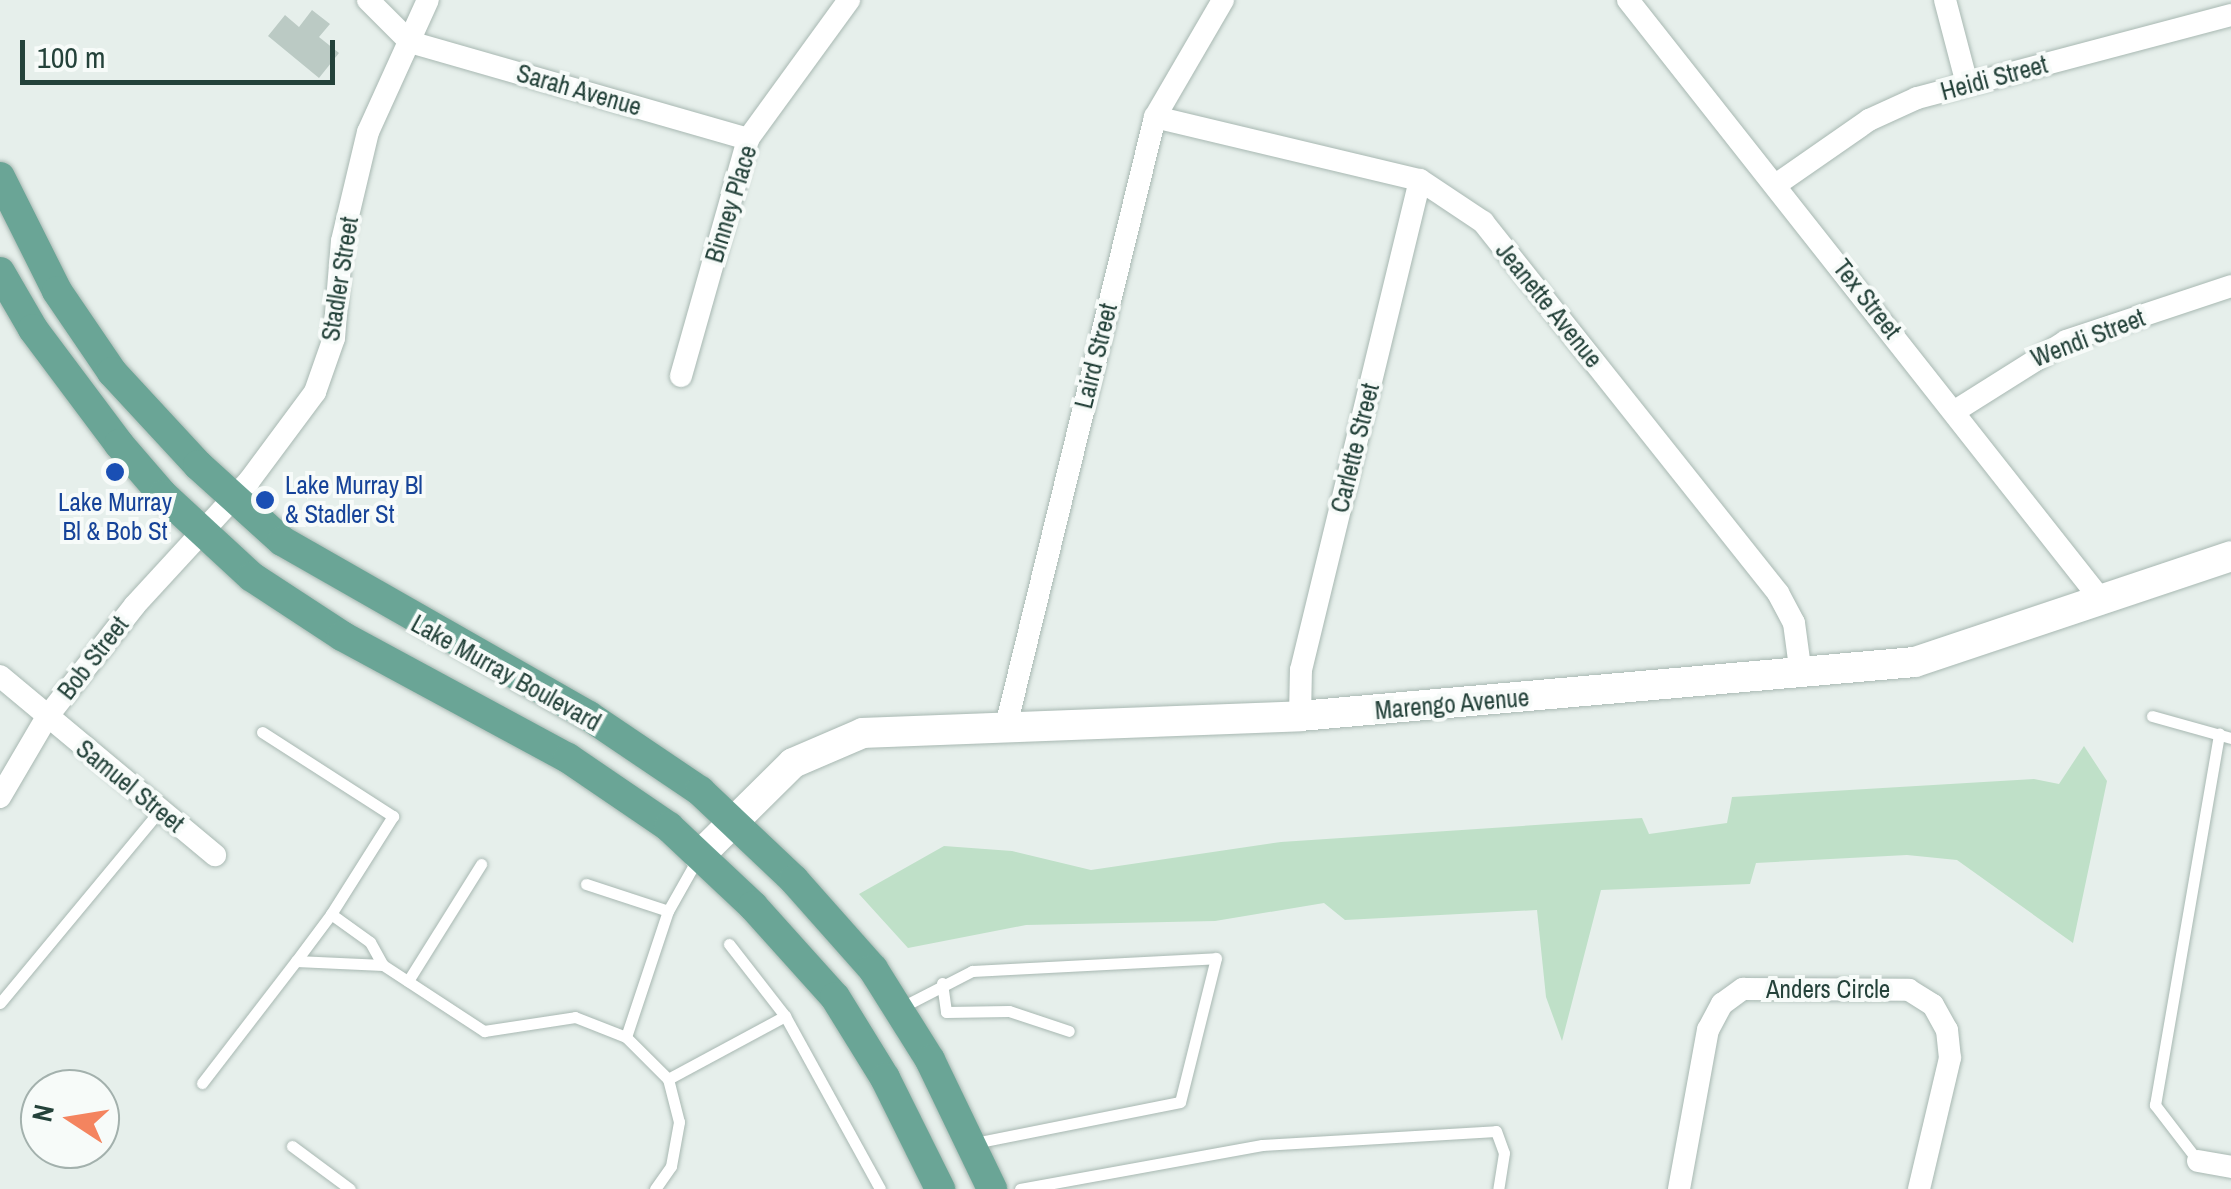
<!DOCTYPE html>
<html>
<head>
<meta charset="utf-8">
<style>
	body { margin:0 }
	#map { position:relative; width:2231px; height:1189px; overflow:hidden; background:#e6efeb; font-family:"Archivo Narrow",sans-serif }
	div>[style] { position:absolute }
	.green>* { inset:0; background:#bfe0c8 }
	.building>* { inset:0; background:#bbcac4 }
	.roads { filter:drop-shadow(0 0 2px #a8b8b2) drop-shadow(0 0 2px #a8b8b2) }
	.lane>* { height:11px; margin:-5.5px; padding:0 5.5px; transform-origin:5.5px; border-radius:5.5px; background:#fff }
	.street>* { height:22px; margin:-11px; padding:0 11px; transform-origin:11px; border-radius:11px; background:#fff }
	.secondary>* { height:30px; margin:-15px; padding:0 15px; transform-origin:15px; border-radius:15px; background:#fff }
	.primary>* { height:30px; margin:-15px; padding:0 15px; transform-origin:15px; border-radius:15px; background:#6aa596 }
	.dots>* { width:28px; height:28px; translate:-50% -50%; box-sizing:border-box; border:5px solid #f7fbf9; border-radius:50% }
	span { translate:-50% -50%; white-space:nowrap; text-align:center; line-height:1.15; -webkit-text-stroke:8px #f7fbf9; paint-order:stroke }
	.street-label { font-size:25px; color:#24423a }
	.transit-label { font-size:25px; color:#164399 }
	.left { translate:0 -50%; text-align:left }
	.north { position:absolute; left:20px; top:1069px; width:100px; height:100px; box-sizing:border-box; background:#f7fbf9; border:2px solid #a3b1ad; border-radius:50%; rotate:282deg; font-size:28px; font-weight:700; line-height:40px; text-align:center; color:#24423a }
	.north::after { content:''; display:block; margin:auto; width:35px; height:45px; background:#f4845f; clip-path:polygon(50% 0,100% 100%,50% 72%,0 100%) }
	.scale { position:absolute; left:20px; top:40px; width:315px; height:45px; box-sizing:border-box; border:5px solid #24423a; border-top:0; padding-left:12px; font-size:30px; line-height:35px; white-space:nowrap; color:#24423a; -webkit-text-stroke:8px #f7fbf9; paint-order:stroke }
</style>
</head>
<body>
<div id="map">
	<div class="green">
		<div style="clip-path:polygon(2084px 746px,2107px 781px,2073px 943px,1957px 860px,1907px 855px,1756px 863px,1750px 884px,1601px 890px,1562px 1041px,1546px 997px,1537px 910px,1345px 920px,1324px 903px,1215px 921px,1026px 925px,908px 948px,859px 894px,944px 846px,1012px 851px,1091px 870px,1281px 842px,1642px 818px,1649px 834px,1727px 823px,1732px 797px,2034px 779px,2059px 784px)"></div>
	</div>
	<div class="building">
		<div style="clip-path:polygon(312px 10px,330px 24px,319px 37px,339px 53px,319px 78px,268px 36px,285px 15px,299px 27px)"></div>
	</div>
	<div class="roads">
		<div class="lane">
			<div style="left:2152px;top:716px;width:82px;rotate:15.6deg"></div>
			<div style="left:262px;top:732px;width:156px;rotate:32.7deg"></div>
			<div style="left:393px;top:816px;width:116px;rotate:122.3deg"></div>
			<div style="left:586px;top:884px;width:86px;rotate:18.2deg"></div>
			<div style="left:729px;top:944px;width:91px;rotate:52.1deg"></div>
			<div style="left:785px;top:1016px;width:197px;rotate:61.2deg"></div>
			<div style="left:296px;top:961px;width:59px;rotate:-53.3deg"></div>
			<div style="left:331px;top:914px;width:48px;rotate:35.7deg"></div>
			<div style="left:370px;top:942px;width:26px;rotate:61deg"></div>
			<div style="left:408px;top:981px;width:138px;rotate:-58deg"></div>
			<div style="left:942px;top:983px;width:29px;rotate:82deg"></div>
			<div style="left:946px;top:1012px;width:63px;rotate:-0.9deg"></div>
			<div style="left:1009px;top:1011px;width:63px;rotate:18.4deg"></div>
			<div style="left:0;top:1003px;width:252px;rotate:-50.3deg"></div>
			<div style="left:902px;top:1007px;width:79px;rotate:-27.2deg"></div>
			<div style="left:972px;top:971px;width:244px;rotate:-3deg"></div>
			<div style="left:1216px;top:958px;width:148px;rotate:104deg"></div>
			<div style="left:1180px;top:1102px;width:209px;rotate:168.7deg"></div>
			<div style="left:668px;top:1079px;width:133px;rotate:-28.3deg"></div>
			<div style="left:202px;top:1083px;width:154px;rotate:-52.4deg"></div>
			<div style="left:296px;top:961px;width:87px;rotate:2.6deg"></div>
			<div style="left:383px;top:965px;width:121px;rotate:33.2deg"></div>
			<div style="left:484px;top:1031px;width:92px;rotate:-8.7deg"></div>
			<div style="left:575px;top:1017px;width:55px;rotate:21.4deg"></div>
			<div style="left:292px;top:1146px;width:72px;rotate:36.6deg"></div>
			<div style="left:2198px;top:1161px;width:71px;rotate:-127.5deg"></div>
			<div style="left:2155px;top:1105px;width:377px;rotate:-80.2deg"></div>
			<div style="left:655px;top:1189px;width:28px;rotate:-55deg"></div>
			<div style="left:671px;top:1166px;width:45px;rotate:-79.7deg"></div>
			<div style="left:679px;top:1122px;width:44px;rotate:-104.3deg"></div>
			<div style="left:668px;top:1079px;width:59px;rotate:-135deg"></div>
			<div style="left:626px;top:1037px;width:133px;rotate:-71.6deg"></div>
			<div style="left:668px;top:911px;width:63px;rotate:-60.6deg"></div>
			<div style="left:1020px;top:1189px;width:246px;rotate:-10.3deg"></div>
			<div style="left:1262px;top:1145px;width:234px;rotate:-3.4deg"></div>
			<div style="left:1496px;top:1131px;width:23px;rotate:70deg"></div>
			<div style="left:1504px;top:1153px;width:36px;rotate:99deg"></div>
		</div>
		<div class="street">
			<div style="left:368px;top:0;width:59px;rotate:45deg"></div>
			<div style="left:410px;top:42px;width:352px;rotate:16deg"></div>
			<div style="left:1628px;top:0;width:765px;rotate:51.74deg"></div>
			<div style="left:1945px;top:0;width:87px;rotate:75.3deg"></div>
			<div style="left:1155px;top:117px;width:272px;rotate:13.4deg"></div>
			<div style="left:1420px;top:180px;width:76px;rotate:33.7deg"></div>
			<div style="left:1483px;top:222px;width:474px;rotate:51.5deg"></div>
			<div style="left:1778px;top:593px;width:34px;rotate:62deg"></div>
			<div style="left:1794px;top:623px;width:52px;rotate:82.3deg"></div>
			<div style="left:1777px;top:184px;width:112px;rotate:-34.8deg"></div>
			<div style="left:1869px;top:120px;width:53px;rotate:-24.6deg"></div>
			<div style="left:1917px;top:98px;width:325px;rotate:-14.8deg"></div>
			<div style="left:681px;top:376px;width:246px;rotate:-74.2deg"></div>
			<div style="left:748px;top:139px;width:172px;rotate:-54deg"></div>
			<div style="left:1955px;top:411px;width:131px;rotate:-32.2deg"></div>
			<div style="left:2066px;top:341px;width:174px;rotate:-18.4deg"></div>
			<div style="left:0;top:676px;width:280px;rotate:39.8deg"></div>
			<div style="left:1300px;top:716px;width:46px;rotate:-88.8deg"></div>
			<div style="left:1301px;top:670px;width:504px;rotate:-76.35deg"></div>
			<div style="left:1006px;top:726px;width:627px;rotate:-76.25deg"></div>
			<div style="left:1155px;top:117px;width:135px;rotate:-59.8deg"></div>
			<div style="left:0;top:797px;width:93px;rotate:-59.6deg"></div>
			<div style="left:47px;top:717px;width:142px;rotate:-51.8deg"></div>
			<div style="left:135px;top:605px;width:168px;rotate:-47.4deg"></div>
			<div style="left:249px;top:481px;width:111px;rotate:-53.4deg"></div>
			<div style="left:315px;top:392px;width:57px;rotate:-70.6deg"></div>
			<div style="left:334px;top:338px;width:97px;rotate:-85.3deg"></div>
			<div style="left:342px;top:241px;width:112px;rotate:-76.6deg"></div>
			<div style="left:368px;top:132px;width:145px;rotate:-65.6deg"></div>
			<div style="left:2198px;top:1161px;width:34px;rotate:10deg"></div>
			<div style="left:1679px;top:1189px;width:162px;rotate:-79.7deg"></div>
			<div style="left:1708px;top:1030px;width:30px;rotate:-62deg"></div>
			<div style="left:1722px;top:1004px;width:26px;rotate:-36deg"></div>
			<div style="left:1743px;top:989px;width:166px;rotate:0.3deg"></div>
			<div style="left:1909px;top:990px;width:28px;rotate:32deg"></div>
			<div style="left:1933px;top:1005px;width:29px;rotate:61deg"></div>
			<div style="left:1947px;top:1030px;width:28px;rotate:84deg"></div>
			<div style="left:1950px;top:1058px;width:135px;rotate:103.3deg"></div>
		</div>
		<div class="secondary">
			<div style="left:699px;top:856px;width:132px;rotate:-44.7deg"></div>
			<div style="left:793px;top:763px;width:76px;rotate:-23.2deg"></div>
			<div style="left:863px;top:733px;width:437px;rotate:-2.2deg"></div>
			<div style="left:1300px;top:716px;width:617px;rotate:-5.02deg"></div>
			<div style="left:1915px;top:662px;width:333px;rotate:-18.5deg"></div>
		</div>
		<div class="primary">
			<div style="left:0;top:177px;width:127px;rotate:63.4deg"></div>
			<div style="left:57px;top:291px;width:98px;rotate:55.8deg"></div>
			<div style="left:112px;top:372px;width:127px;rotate:47.2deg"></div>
			<div style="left:198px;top:465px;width:113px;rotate:42.1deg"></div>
			<div style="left:282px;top:541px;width:353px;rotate:29.7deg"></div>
			<div style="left:589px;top:716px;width:134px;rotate:34deg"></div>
			<div style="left:700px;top:791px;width:129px;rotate:43.4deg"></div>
			<div style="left:794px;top:880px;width:119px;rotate:48.4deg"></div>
			<div style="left:873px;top:969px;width:107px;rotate:57.9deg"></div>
			<div style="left:930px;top:1060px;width:143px;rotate:64.3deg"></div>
			<div style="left:0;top:272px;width:66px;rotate:59.9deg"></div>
			<div style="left:33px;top:329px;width:144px;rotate:53.2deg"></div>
			<div style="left:119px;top:444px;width:67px;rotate:49.2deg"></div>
			<div style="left:163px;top:495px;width:121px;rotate:42.7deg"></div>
			<div style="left:252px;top:577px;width:108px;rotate:33.2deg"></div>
			<div style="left:342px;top:636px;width:257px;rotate:28.4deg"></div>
			<div style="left:568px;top:758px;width:122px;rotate:34.3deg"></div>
			<div style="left:669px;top:827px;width:115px;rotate:43.2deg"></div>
			<div style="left:753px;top:906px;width:122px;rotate:48deg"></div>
			<div style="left:835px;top:997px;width:95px;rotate:58.3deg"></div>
			<div style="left:885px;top:1078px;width:124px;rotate:63.6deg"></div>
		</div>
	</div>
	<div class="dots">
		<div style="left:115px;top:472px;background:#1a4fb4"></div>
		<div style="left:265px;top:500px;background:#1a4fb4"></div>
	</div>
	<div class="street-label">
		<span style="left:1994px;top:78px;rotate:-15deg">Heidi Street</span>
		<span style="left:579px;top:90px;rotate:16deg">Sarah Avenue</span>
		<span style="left:731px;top:204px;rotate:-73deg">Binney Place</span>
		<span style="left:340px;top:279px;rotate:-81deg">Stadler Street</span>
		<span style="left:1867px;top:299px;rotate:52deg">Tex Street</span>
		<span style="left:1549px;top:305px;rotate:51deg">Jeanette Avenue</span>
		<span style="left:2088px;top:338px;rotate:-21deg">Wendi Street</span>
		<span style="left:1096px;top:356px;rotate:-76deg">Laird Street</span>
		<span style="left:1355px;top:448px;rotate:-76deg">Carlette Street</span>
		<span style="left:93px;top:658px;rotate:-52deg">Bob Street</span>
		<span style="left:506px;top:673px;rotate:29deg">Lake Murray Boulevard</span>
		<span style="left:1452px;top:704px;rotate:-5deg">Marengo Avenue</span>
		<span style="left:130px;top:786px;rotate:39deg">Samuel Street</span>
		<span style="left:1828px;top:989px">Anders Circle</span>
	</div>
	<div class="transit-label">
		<span class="left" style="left:285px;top:500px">Lake Murray Bl<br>&amp; Stadler St</span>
		<span style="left:115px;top:517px">Lake Murray<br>Bl &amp; Bob St</span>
	</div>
	<div class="north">N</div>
	<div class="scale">100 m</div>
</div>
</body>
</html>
